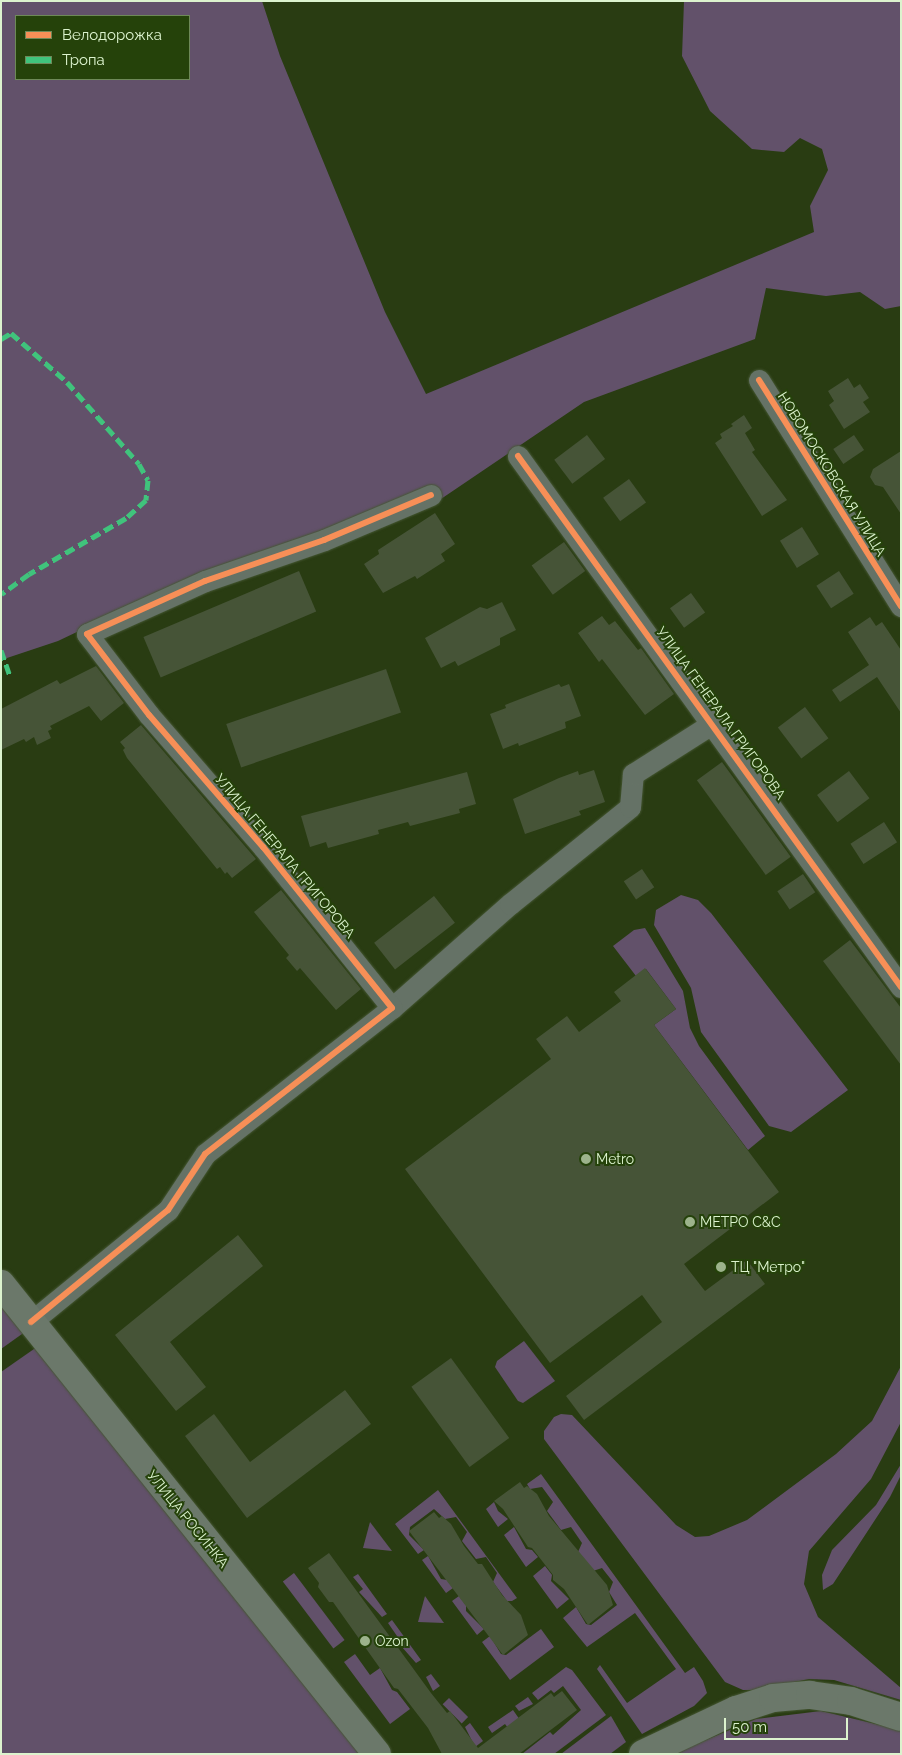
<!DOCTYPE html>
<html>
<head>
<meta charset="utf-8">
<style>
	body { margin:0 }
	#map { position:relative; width:902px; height:1755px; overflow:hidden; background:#293c12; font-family:Raleway,sans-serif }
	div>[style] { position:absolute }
	.green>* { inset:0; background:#62516a; transform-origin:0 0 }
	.building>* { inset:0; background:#465437; transform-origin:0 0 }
	.roads { filter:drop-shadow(0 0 1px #455633) drop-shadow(0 0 1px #455633) }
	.minor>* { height:21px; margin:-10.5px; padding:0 10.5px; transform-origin:10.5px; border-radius:10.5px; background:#657266 }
	.major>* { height:28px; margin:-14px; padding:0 14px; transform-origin:14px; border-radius:14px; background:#6b786a }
	.quiet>* { height:5px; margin-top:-2.5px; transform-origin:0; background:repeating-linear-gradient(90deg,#40c37c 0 10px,transparent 0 15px) }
	.cycleway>* { height:6px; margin:-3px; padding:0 3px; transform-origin:3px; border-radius:3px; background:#f78f57 }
	.dots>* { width:14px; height:14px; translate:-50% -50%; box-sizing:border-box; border:2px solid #25420a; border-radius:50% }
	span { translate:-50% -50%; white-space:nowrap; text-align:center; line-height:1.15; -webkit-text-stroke:4px #25420a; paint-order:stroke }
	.street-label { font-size:14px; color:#dcf3ce }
	.poi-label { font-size:14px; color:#dcf3ce }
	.left { translate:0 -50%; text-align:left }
	.frame { position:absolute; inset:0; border:2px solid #dcf3ce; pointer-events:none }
	.legend { position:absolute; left:15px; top:15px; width:175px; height:65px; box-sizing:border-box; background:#25420a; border:1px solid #6e8958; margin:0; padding:6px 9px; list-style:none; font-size:15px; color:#dcf3ce }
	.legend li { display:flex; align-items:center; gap:10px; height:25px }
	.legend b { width:25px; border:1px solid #6e8958 }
	.scale { position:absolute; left:724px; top:1718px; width:124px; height:22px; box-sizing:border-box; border:2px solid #dcf3ce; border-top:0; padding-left:6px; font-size:15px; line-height:18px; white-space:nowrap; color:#dcf3ce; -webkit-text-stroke:4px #25420a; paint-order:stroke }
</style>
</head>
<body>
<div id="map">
	<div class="green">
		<div style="clip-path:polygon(evenodd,1px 1px,262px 1px,280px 56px,385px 312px,426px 394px,814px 232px,810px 206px,828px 170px,822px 149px,800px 138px,784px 152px,752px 149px,710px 111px,682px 56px,684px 1px,901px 1px,901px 306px,885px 309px,860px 292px,826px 296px,766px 288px,755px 339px,584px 402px,438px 501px,192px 577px,58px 641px,1px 660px,1px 1px,16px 16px,189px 16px,189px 79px,16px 79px,16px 16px)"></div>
		<div style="clip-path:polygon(681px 895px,698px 900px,711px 913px,848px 1090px,791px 1132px,769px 1126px,701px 1032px,691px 988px,654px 925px,656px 910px)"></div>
		<div style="clip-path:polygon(645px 928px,683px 991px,690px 1028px,699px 1046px,765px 1136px,748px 1150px,654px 1025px,676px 1009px,646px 969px,636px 976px,613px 946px,634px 930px)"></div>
		<div style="clip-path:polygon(1px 1281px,36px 1324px,1px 1349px)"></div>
		<div style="clip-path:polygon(524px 1341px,555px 1381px,523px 1403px,518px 1401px,495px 1367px,497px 1361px)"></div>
		<div style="clip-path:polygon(44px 1342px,371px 1754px,1px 1754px,1px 1372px)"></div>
		<div style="clip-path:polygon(901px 1366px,901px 1422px,871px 1479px,809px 1551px,804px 1584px,818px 1617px,901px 1688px,901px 1700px,834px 1680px,809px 1679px,754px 1690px,743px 1690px,725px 1682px,544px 1439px,544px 1431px,554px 1417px,561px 1414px,572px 1415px,676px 1525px,695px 1537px,709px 1536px,747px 1520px,836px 1454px,872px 1421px)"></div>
		<div style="clip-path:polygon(901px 1464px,901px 1475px,890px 1497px,833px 1584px,823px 1590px,822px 1575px,832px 1550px,876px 1505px)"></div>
		<div style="clip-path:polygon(541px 1474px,685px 1673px,694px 1667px,703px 1681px,707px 1693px,694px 1706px,642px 1734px,597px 1669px,600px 1665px,627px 1703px,676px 1669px,635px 1613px,587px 1647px,563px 1618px,576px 1607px,586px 1624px,591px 1625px,617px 1605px,609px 1592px,613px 1582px,602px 1568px,593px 1571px,578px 1552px,582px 1543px,571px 1527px,561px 1530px,547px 1511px,553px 1502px,542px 1487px,530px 1489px,527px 1484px)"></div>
		<div style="clip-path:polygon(438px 1490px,517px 1598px,512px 1601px,507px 1601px,493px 1582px,497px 1573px,486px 1557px,476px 1559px,462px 1541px,467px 1532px,456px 1517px,445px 1519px,434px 1509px,410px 1527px,409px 1535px,424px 1550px,418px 1554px,395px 1524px)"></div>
		<div style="clip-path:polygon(494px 1502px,498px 1511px,508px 1519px,498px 1527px,486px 1509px)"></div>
		<div style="clip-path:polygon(370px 1522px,392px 1551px,363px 1548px)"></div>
		<div style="clip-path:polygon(514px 1527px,526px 1549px,532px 1550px,538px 1557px,526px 1567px,504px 1535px)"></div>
		<div style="clip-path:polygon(428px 1556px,441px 1579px,447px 1580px,453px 1588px,446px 1593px,422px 1560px)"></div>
		<div style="clip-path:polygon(545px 1566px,552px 1575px,551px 1581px,569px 1599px,557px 1609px,533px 1576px)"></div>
		<div style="left:294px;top:1573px;width:84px;height:14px;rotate:53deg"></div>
		<div style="clip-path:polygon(358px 1574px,387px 1614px,382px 1617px,359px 1592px,363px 1589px,353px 1577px)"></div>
		<div style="clip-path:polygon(425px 1596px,444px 1623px,418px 1622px)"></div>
		<div style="clip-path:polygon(459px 1596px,466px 1605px,466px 1611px,484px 1629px,477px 1635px,452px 1601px)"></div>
		<div style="clip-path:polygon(392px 1620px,421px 1660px,416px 1663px,394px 1638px,397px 1636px,388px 1623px)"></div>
		<div style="clip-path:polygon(541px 1629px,554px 1647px,510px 1680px,482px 1642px,490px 1636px,501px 1654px,506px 1655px)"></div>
		<div style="clip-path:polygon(355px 1654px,370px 1675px,380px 1668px,392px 1690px,397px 1692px,410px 1709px,390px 1724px,344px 1662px)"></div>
		<div style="clip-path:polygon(566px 1667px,572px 1670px,606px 1715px,554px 1754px,522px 1754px,550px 1732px,553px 1735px,581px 1710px,563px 1686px,554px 1693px,551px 1690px,538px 1700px,532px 1693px)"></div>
		<div style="clip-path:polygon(431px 1674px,440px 1686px,433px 1691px,426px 1677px)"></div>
		<div style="clip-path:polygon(528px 1697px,533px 1704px,519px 1711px,515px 1706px)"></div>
		<div style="left:449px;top:1698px;width:27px;height:9px;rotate:45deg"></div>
		<div style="clip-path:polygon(513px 1710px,520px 1720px,508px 1728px,505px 1724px,492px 1733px,488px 1727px)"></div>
		<div style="clip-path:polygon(821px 1711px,901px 1730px,901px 1754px,672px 1754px,756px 1719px)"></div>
		<div style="clip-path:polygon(611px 1716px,626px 1742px,610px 1754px,561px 1754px)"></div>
		<div style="clip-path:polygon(470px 1723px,483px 1741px,475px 1747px,465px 1727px)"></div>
	</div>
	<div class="building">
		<div style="clip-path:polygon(848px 378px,854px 388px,860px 384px,869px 398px,863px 402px,870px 412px,844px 429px,829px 405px,834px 401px,828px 391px)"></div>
		<div style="clip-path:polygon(744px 415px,752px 428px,745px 433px,755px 450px,752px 452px,787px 500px,762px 516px,715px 443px,722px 438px,720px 434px,733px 426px,731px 424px)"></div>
		<div style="left:587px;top:435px;width:30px;height:41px;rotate:53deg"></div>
		<div style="left:854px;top:435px;width:18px;height:25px;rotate:56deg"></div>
		<div style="clip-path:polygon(901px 451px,901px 514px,883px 487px,875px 485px,870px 477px,873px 469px)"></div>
		<div style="left:629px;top:479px;width:29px;height:32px;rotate:54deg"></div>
		<div style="clip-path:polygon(435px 513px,455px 544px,441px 554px,445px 561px,417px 579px,415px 576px,383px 593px,364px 564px,379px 554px,378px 550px)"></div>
		<div style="left:802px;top:527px;width:32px;height:26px;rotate:58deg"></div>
		<div style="left:564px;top:542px;width:36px;height:40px;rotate:54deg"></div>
		<div style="left:299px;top:571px;width:44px;height:169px;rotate:67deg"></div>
		<div style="left:839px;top:571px;width:27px;height:27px;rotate:57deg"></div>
		<div style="left:691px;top:593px;width:24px;height:26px;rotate:54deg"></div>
		<div style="clip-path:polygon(502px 602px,516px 630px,500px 638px,500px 645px,458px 666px,455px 661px,441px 668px,425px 638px,480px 607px,487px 609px)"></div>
		<div style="clip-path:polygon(602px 616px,609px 625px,615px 621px,638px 650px,641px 648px,674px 694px,645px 715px,602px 659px,599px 662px,578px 633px)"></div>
		<div style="clip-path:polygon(870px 617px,876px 626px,882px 622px,901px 650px,901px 713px,877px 677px,840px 702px,832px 690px,869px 665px,848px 632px)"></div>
		<div style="clip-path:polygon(96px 666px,124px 703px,101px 721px,89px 706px,50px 726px,52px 729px,48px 731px,51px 738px,37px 745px,34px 737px,26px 742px,24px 739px,1px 750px,1px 709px,57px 680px,60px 684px)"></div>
		<div style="left:386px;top:669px;width:46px;height:169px;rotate:71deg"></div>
		<div style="clip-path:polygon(559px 684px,561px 687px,569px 684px,581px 716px,565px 722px,566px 728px,519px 746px,518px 743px,503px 749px,490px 714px,506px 708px,505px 705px)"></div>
		<div style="left:805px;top:707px;width:39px;height:34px;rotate:53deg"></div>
		<div style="clip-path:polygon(141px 725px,256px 859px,232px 878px,227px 872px,225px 874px,220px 867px,217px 869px,127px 758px,123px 750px,125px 748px,120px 742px)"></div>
		<div style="left:722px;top:762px;width:117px;height:31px;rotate:54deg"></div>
		<div style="clip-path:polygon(594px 770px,605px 802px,579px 811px,581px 815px,525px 834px,513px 799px,559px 778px,578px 771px,579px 775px)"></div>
		<div style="left:849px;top:771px;width:34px;height:40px;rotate:53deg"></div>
		<div style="clip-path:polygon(467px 772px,476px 804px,459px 809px,460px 813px,410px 826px,408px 822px,378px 830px,379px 834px,328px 848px,326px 842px,310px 847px,301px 816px)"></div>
		<div style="left:884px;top:822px;width:24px;height:40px;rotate:57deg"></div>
		<div style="left:642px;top:869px;width:22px;height:22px;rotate:56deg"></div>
		<div style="left:803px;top:874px;width:22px;height:31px;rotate:56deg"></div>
		<div style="clip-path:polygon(281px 890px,361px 989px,336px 1010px,300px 968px,297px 971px,286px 958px,289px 955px,254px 912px)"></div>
		<div style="left:434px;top:896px;width:34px;height:76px;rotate:52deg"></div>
		<div style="clip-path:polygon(850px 940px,901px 1008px,901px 1065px,823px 961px)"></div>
		<div style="clip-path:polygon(645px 968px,676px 1009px,654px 1025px,779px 1192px,684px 1264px,705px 1291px,747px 1260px,765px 1284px,584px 1420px,566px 1396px,662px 1322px,642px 1295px,550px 1363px,405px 1169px,551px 1059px,536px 1039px,567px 1016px,579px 1032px,621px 1001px,614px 992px)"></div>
		<div style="clip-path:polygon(238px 1235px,263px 1266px,170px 1342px,206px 1387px,176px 1411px,115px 1335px)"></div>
		<div style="left:451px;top:1358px;width:99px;height:49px;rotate:54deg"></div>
		<div style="clip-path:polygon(345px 1390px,371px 1424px,247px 1518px,185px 1436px,214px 1414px,250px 1462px)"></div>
		<div style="clip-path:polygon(520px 1482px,524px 1488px,527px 1486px,537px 1494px,549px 1516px,607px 1585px,613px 1605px,588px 1625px,564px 1589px,553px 1580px,553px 1575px,532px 1548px,528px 1547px,503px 1509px,494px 1501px)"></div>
		<div style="clip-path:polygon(434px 1512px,439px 1518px,442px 1516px,451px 1524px,464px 1546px,478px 1564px,482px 1564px,502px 1595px,521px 1615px,528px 1635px,503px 1655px,409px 1531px)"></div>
		<div style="clip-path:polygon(329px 1553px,431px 1693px,447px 1713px,450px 1711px,478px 1748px,551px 1693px,554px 1697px,562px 1691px,577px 1710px,519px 1754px,442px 1754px,428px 1728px,398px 1689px,394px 1688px,333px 1602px,329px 1602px,318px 1587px,319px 1583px,308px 1568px)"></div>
	</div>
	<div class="roads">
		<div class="minor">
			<div style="left:759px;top:380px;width:267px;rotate:57.9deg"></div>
			<div style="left:518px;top:456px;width:655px;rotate:54.2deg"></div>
			<div style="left:392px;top:1008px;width:157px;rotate:-41.4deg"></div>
			<div style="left:510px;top:904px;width:154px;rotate:-38.9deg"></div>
			<div style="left:630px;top:807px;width:33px;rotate:-85deg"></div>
			<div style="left:633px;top:774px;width:95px;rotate:-32.5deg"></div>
			<div style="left:31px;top:1322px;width:177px;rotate:-39.3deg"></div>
			<div style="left:168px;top:1210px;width:67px;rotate:-56.5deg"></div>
			<div style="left:205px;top:1154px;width:237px;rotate:-38deg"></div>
			<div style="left:392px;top:1008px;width:206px;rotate:-128.7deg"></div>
			<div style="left:263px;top:847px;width:174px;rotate:-130.8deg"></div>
			<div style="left:149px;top:715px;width:102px;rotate:-127.4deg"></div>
			<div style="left:87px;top:634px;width:129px;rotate:-24.2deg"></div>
			<div style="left:205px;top:581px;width:126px;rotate:-19deg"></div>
			<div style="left:324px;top:540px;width:116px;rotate:-22.8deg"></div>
		</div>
		<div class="major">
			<div style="left:1px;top:1284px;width:602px;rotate:51.34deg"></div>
			<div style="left:643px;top:1754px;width:103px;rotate:-25.3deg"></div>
			<div style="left:736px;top:1710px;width:39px;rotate:-18deg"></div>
			<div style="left:773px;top:1698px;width:37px;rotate:-5deg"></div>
			<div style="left:810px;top:1695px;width:41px;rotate:8.3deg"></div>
			<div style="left:851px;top:1701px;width:52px;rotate:17.7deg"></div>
		</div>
	</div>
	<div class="quiet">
		<div style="left:1px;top:339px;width:12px;rotate:-31deg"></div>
		<div style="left:11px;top:333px;width:74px;rotate:41.2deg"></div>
		<div style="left:67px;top:382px;width:109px;rotate:48.7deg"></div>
		<div style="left:139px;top:464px;width:18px;rotate:61deg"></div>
		<div style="left:148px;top:480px;width:20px;rotate:96deg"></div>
		<div style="left:146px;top:500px;width:27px;rotate:138deg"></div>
		<div style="left:126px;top:518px;width:112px;rotate:150deg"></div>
		<div style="left:29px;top:574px;width:34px;rotate:144deg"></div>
		<div style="left:1px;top:650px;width:28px;rotate:71deg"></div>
	</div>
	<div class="cycleway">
		<div style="left:759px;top:380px;width:267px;rotate:57.9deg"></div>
		<div style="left:518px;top:456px;width:655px;rotate:54.2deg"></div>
		<div style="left:31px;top:1322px;width:177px;rotate:-39.3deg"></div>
		<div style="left:168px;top:1210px;width:67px;rotate:-56.5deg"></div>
		<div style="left:205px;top:1154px;width:237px;rotate:-38deg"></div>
		<div style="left:392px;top:1008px;width:206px;rotate:-128.7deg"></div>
		<div style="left:263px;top:847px;width:174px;rotate:-130.8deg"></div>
		<div style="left:149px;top:715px;width:102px;rotate:-127.4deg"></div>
		<div style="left:87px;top:634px;width:129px;rotate:-24.2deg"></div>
		<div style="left:205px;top:581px;width:126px;rotate:-19deg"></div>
		<div style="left:324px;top:540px;width:116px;rotate:-22.8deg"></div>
	</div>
	<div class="dots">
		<div style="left:586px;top:1159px;background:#9db38c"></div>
		<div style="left:690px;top:1222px;background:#9db38c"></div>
		<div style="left:721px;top:1267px;background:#9db38c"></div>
		<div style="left:365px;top:1641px;background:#9db38c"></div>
	</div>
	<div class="street-label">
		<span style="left:832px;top:474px;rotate:58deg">НОВОМОСКОВСКАЯ УЛИЦА</span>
		<span style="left:721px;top:713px;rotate:54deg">УЛИЦА ГЕНЕРАЛА ГРИГОРОВА</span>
		<span style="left:285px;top:856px;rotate:50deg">УЛИЦА ГЕНЕРАЛА ГРИГОРОВА</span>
		<span style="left:188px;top:1519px;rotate:51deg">УЛИЦА РОСИНКА</span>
	</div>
	<div class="poi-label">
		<span class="left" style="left:596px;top:1159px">Metro</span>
		<span class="left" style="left:700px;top:1222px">МЕТРО С&amp;С</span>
		<span class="left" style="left:731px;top:1267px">ТЦ "Метро"</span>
		<span class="left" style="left:375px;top:1641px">Ozon</span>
	</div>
	<div class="frame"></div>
	<ul class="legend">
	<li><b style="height:6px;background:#f78f57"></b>Велодорожка</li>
	<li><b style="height:6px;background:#40c37c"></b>Тропа</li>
	</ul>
	<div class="scale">50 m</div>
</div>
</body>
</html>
